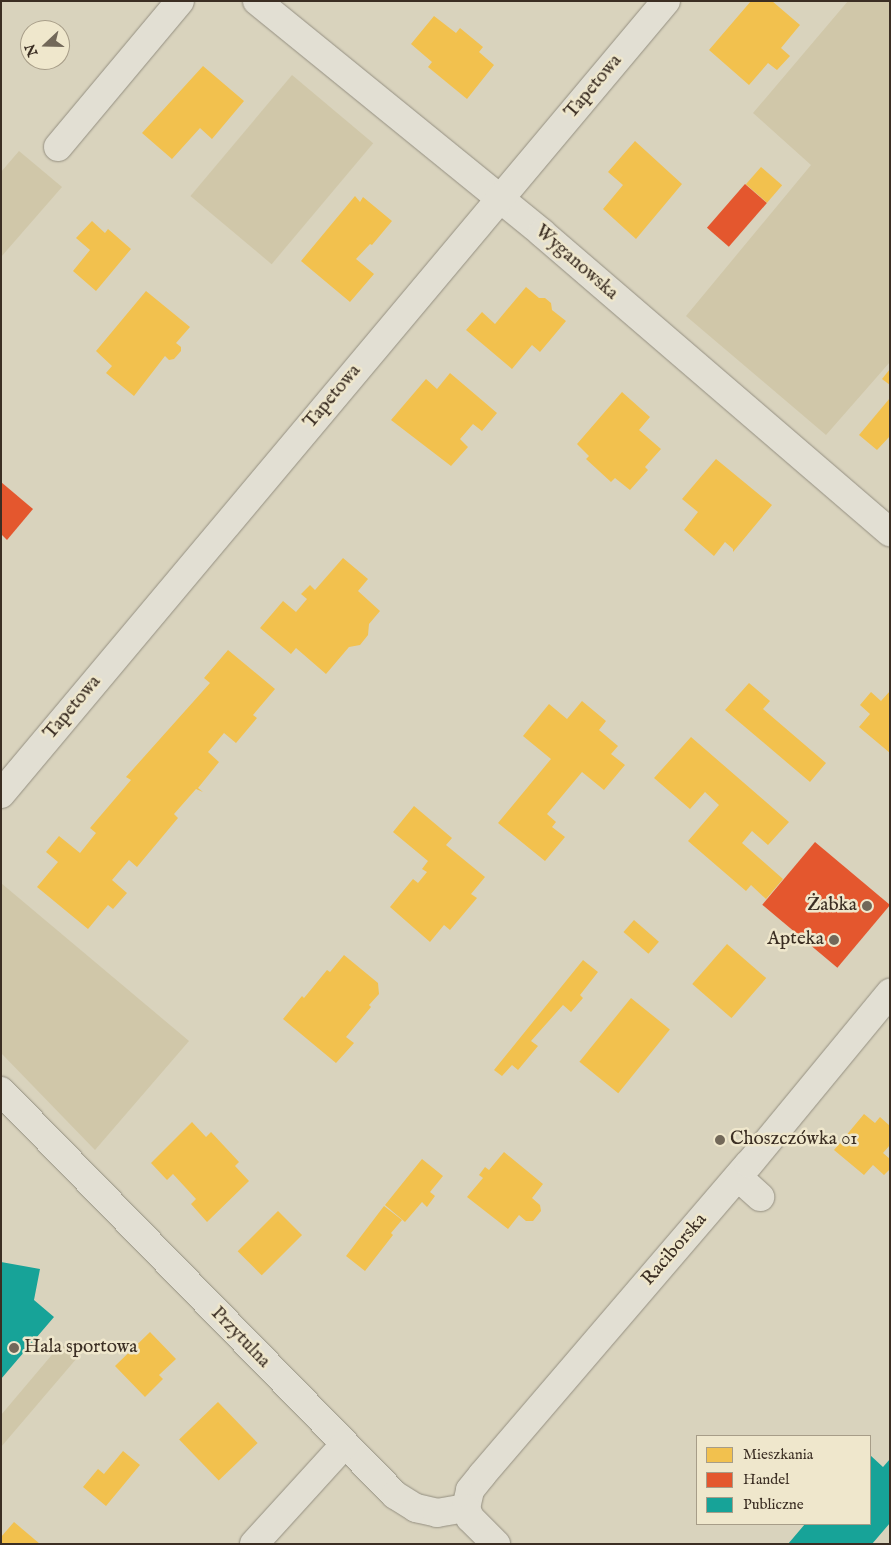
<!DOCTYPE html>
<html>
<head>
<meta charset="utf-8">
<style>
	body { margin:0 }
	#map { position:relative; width:891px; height:1545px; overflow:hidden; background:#d9d3bd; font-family:"IM FELL English",serif }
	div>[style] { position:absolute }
	.green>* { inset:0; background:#d0c7a9; transform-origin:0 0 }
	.homes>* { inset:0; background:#f2c14e; transform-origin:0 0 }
	.shops>* { inset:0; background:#e4572e; transform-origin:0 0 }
	.public>* { inset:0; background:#17a398 }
	.roads { filter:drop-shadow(0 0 1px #948f81) drop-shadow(0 0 1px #948f81) }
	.minor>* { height:28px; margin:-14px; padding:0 14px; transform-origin:14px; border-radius:14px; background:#e2dfd3 }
	.dots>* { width:14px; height:14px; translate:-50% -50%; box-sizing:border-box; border:2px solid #efe7cc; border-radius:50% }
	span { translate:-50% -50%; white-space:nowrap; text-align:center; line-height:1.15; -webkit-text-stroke:5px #efe7cc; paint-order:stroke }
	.street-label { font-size:19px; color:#3b2e23 }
	.poi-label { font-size:19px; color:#3b2e23 }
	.right { translate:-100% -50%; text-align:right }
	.left { translate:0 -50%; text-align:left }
	.frame { position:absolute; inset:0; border:2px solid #3b2e23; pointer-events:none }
	.legend { position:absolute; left:696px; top:1435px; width:175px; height:90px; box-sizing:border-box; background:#efe7cc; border:1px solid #a79d88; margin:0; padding:6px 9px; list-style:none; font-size:15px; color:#3b2e23 }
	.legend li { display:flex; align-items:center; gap:10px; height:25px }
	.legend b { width:25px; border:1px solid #a79d88 }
	.north { position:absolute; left:20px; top:20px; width:50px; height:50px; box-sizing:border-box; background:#efe7cc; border:1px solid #a79d88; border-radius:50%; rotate:249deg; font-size:14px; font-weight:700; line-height:20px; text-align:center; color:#3b2e23 }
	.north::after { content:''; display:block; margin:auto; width:18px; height:22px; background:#726859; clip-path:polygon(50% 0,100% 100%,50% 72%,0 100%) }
</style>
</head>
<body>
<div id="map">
	<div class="green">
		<div style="clip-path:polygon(848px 1px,890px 1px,890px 362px,826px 435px,686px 316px,811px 165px,753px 113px)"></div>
		<div style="left:292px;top:75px;width:106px;height:158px;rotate:40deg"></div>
		<div style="clip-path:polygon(19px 151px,62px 187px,1px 257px,1px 172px)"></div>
		<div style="clip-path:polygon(1px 883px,189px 1041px,95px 1150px,1px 1053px)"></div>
		<div style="clip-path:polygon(61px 1344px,77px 1358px,1px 1447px,1px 1415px)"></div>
	</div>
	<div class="homes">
		<div style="clip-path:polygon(751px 1px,772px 1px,800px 25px,781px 48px,790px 56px,777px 70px,768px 63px,749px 85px,709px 50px)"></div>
		<div style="clip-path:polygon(434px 16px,456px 33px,460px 28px,483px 47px,479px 52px,494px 65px,467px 99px,428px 67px,432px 62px,411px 44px)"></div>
		<div style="clip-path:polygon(203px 66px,244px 101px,212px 139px,200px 128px,172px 159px,142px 133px)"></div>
		<div style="clip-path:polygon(635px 141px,682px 184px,636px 239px,603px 209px,623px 185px,608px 172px)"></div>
		<div style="left:761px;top:167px;width:28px;height:23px;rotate:41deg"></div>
		<div style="clip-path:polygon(355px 196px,360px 202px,363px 197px,392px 221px,372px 245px,370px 244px,356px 259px,374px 274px,350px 302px,301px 261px)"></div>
		<div style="clip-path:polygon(92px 221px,105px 233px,108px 229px,131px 249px,96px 291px,73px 271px,90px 250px,76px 238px)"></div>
		<div style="clip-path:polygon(526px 287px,539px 298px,545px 298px,551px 303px,552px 310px,566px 321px,540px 352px,532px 345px,512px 369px,466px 330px,482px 312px,495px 324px)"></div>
		<div style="clip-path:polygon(146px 291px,190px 327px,176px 343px,181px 347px,181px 351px,174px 359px,169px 360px,165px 356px,134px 396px,106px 373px,112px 366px,96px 351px)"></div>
		<div style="clip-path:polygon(890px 369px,890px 385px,882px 379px)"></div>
		<div style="clip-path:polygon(450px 373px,497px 413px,482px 431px,473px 424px,460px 439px,468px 447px,451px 466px,391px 420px,426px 379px,437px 389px)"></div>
		<div style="clip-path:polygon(622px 392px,650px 417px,639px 430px,661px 449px,645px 467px,648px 470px,630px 490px,615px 478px,611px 482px,586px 459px,589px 456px,577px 444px)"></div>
		<div style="clip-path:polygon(890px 398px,890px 436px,877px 450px,859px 435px)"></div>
		<div style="clip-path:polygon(716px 459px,772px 505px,733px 552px,733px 549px,725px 542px,714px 556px,684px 530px,698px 512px,682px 499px)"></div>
		<div style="clip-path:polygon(343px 558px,368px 579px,358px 591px,380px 611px,369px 624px,368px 635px,360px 645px,349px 647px,326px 674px,296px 648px,291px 654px,260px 628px,283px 601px,296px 612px,307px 599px,301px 594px,310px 585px,315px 590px)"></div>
		<div style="clip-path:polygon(228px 650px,275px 689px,253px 715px,257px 718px,236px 743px,224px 733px,208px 752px,219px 762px,198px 788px,203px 792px,196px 789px,174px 814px,178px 818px,137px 867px,129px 860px,112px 880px,127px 893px,113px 909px,108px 905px,88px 929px,37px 887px,58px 862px,46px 852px,59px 836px,80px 853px,96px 833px,90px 828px,131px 780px,126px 777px,210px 683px,204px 678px)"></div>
		<div style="clip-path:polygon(749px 683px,770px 701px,763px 709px,826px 763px,810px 782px,725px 710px)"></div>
		<div style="clip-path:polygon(890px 691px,890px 753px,859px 727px,870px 714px,860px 705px,871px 692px,881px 701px)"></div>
		<div style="clip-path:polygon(582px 701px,606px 721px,599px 730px,618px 746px,611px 754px,625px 765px,604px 790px,582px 772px,547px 814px,556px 822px,552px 827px,565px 837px,545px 861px,498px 823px,551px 759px,523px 736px,549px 704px,567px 719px)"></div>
		<div style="clip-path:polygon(691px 737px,789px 822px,768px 845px,752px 831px,742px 843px,783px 879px,766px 899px,751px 885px,746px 891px,688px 841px,719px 805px,705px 792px,690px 809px,654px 778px)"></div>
		<div style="clip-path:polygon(414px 806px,452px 838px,446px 845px,485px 877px,471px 894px,477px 898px,450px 930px,444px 925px,430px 942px,390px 907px,413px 879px,418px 883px,427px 872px,422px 869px,428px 861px,393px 832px)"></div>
		<div style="left:634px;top:920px;width:33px;height:16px;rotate:41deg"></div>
		<div style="left:727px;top:944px;width:52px;height:53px;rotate:41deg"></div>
		<div style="clip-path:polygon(344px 955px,378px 983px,379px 994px,369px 1005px,371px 1007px,346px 1037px,354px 1043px,336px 1063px,283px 1019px,302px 996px,304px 998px,327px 970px,330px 972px)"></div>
		<div style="clip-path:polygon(583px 960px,598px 972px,580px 995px,583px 998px,571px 1012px,563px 1005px,531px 1041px,538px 1046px,518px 1070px,512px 1065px,502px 1076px,494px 1070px)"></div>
		<div style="left:631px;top:998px;width:50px;height:82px;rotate:39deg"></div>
		<div style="clip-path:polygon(864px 1114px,875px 1123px,880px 1117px,890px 1126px,890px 1145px,883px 1153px,890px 1159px,890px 1169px,884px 1175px,873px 1165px,864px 1175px,834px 1150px)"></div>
		<div style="clip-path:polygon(192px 1122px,206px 1137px,211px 1132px,239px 1162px,235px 1166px,249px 1181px,207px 1222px,191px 1204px,196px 1199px,173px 1174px,167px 1180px,151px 1163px)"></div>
		<div style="clip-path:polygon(504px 1152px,543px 1184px,532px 1198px,540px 1205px,541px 1211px,533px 1221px,526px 1221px,519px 1215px,508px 1229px,467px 1197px,483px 1178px,479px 1175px,485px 1167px,489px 1170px)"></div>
		<div style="clip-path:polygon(422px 1159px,443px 1176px,430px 1192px,435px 1196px,427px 1207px,422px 1202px,405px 1222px,385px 1205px)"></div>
		<div style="clip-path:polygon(384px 1206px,402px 1220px,391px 1233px,393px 1235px,365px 1271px,346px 1256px)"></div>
		<div style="left:278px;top:1211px;width:34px;height:57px;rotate:45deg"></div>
		<div style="clip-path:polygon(150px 1332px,176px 1359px,159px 1375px,163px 1379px,145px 1397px,115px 1366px)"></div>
		<div style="left:218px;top:1402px;width:57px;height:54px;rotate:46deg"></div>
		<div style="clip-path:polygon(123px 1451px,140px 1465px,106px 1506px,83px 1487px,98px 1469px,104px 1474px)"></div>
		<div style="clip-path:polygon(14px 1522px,40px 1544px,1px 1544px,1px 1537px)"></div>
	</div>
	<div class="shops">
		<div style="left:745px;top:184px;width:29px;height:58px;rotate:41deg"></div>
		<div style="clip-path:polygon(1px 482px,33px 509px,7px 540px,1px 534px)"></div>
		<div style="left:815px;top:842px;width:98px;height:82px;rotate:40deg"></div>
	</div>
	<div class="public">
		<div style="clip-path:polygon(1px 1262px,40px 1269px,34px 1300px,54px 1317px,1px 1379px)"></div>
		<div style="clip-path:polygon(870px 1455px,883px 1467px,890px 1459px,890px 1523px,872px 1544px,788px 1544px,805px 1524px,870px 1524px)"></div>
	</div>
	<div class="roads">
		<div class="minor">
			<div style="left:257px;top:1px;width:367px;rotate:39.1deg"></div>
			<div style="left:542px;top:233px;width:459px;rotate:40.7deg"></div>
			<div style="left:58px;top:147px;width:190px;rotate:-50.1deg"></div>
			<div style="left:1px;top:794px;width:1035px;rotate:-50.02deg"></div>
			<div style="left:1px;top:1091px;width:564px;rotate:45.72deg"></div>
			<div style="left:395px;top:1495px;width:25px;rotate:32deg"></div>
			<div style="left:416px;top:1508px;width:22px;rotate:13deg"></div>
			<div style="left:437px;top:1513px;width:29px;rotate:-10deg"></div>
			<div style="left:738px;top:1177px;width:30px;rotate:42deg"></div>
			<div style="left:466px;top:1508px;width:18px;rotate:-77deg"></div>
			<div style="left:470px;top:1490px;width:19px;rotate:-51deg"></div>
			<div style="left:482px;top:1475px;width:410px;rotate:-49.4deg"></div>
			<div style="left:749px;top:1164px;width:222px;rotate:-50.5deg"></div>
			<div style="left:466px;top:1508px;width:11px;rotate:68deg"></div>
			<div style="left:470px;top:1518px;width:37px;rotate:45deg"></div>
			<div style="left:254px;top:1544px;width:135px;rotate:-47.7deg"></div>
		</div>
	</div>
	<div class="dots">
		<div style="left:867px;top:906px;background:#726859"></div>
		<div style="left:834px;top:940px;background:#726859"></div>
		<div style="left:720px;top:1140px;background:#726859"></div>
		<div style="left:14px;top:1348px;background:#726859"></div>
	</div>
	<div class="street-label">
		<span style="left:594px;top:87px;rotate:-50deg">Tapetowa</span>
		<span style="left:576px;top:263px;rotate:41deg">Wyganowska</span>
		<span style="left:333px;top:397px;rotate:-50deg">Tapetowa</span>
		<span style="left:73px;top:708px;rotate:-50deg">Tapetowa</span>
		<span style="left:675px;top:1250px;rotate:-49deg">Raciborska</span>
		<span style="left:240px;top:1338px;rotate:46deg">Przytulna</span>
	</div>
	<div class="poi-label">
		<span class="right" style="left:857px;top:906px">Żabka</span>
		<span class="right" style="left:824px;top:940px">Apteka</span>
		<span class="left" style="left:730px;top:1140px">Choszczówka 01</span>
		<span class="left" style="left:24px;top:1348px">Hala sportowa</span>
	</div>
	<div class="frame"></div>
	<ul class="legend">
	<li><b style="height:14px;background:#f2c14e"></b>Mieszkania</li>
	<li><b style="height:14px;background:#e4572e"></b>Handel</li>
	<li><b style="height:14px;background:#17a398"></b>Publiczne</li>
	</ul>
	<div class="north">N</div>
</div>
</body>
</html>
